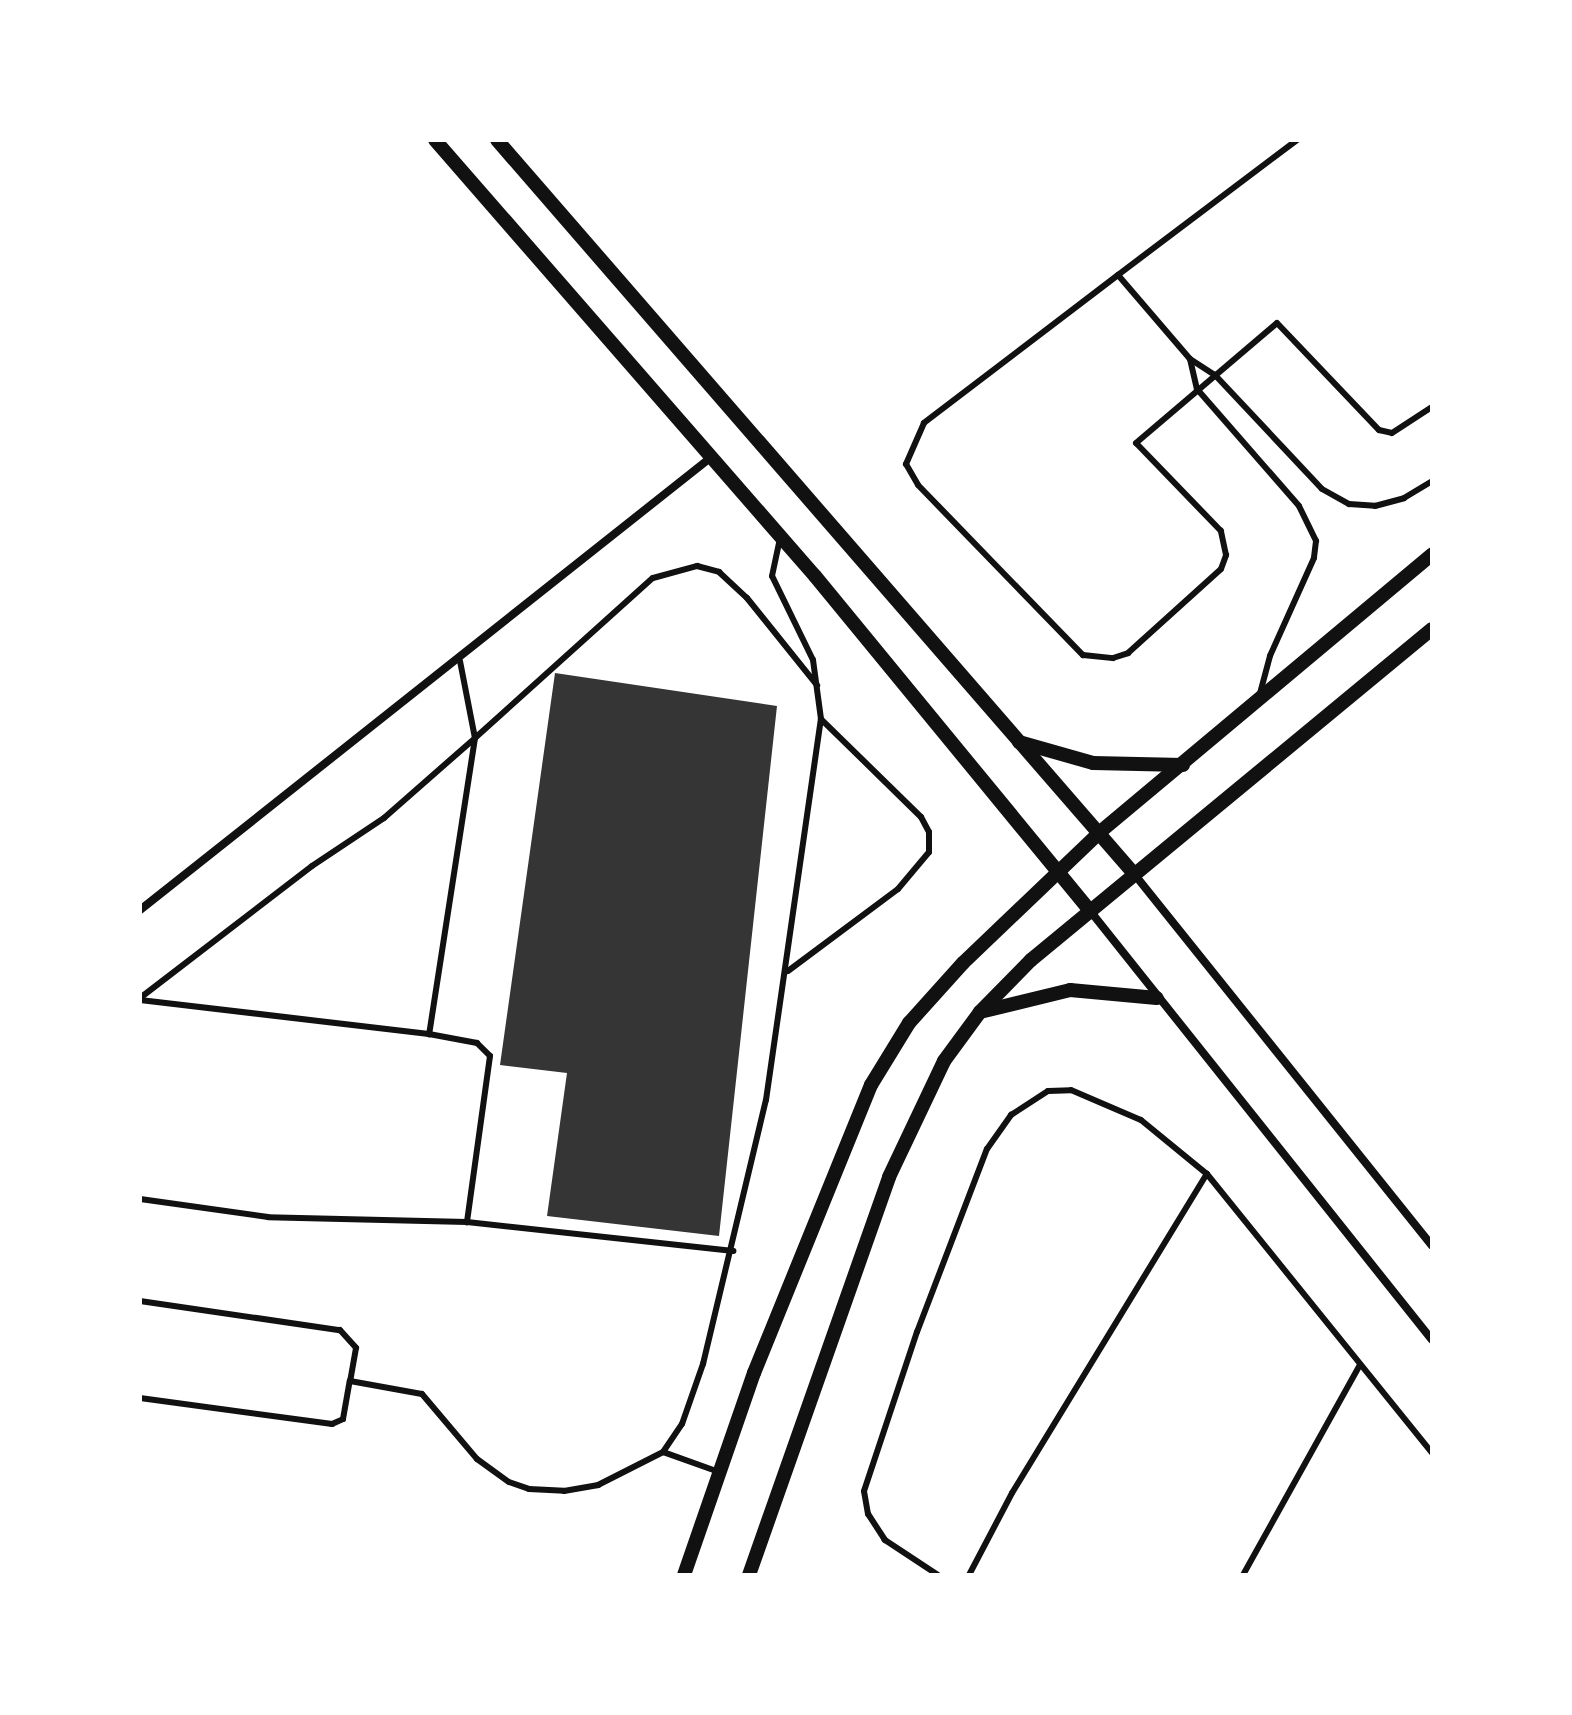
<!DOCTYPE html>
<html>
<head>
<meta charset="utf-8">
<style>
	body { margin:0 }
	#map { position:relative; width:1572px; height:1715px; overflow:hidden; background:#fff; font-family:"Exo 2",sans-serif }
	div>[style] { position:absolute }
	.building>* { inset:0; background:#353535 }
	.service>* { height:6px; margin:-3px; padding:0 3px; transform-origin:3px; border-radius:3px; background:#111 }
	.minor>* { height:8px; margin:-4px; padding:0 4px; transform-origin:4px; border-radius:4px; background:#111 }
	.tertiary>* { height:14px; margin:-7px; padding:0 7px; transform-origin:7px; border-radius:7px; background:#111 }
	span { translate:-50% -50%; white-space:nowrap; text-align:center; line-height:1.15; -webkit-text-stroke:8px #fff; paint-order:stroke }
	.frame { position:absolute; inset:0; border:142px solid #fff; pointer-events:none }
</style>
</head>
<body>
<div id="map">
	<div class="building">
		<div style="clip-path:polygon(555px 673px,777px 706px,719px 1236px,547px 1216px,567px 1073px,500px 1065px)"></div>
	</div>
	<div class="service">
		<div style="left:1297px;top:140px;width:224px;rotate:143deg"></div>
		<div style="left:1118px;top:275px;width:111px;rotate:49.4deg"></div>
		<div style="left:1190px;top:359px;width:30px;rotate:33deg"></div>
		<div style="left:1215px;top:375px;width:156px;rotate:46.8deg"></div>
		<div style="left:1322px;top:489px;width:31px;rotate:29deg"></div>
		<div style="left:1349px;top:504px;width:26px;rotate:4deg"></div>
		<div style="left:1375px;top:506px;width:30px;rotate:-15deg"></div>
		<div style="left:1404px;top:498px;width:33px;rotate:-31deg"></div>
		<div style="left:1118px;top:275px;width:244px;rotate:142.7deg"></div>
		<div style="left:924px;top:423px;width:45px;rotate:113.7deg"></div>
		<div style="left:906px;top:464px;width:24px;rotate:60deg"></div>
		<div style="left:918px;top:485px;width:237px;rotate:45.9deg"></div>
		<div style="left:1083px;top:655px;width:30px;rotate:6deg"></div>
		<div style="left:1113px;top:658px;width:16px;rotate:-18deg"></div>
		<div style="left:1128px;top:653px;width:125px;rotate:-42.1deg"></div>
		<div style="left:1221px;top:569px;width:15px;rotate:-70deg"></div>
		<div style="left:1226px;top:555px;width:25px;rotate:-102deg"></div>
		<div style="left:1221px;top:531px;width:122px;rotate:-134deg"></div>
		<div style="left:1136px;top:443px;width:185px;rotate:-40.4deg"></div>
		<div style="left:1277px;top:323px;width:148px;rotate:46.4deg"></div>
		<div style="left:1379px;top:430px;width:13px;rotate:13deg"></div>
		<div style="left:1392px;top:433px;width:48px;rotate:-33deg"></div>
		<div style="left:1190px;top:359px;width:31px;rotate:77deg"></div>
		<div style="left:1197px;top:389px;width:155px;rotate:48.9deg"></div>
		<div style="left:1299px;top:506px;width:39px;rotate:64deg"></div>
		<div style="left:1316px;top:541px;width:17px;rotate:97deg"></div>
		<div style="left:1314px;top:558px;width:107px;rotate:114.2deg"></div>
		<div style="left:1270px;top:656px;width:38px;rotate:105deg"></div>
		<div style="left:460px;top:661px;width:78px;rotate:79deg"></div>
		<div style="left:475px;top:738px;width:239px;rotate:-42deg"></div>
		<div style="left:653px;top:578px;width:46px;rotate:-15.3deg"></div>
		<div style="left:697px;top:566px;width:23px;rotate:15deg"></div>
		<div style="left:719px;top:572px;width:38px;rotate:43deg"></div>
		<div style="left:747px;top:598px;width:112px;rotate:51.2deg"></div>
		<div style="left:788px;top:971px;width:137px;rotate:-36.7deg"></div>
		<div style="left:898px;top:889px;width:48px;rotate:-50deg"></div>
		<div style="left:929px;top:852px;width:20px;rotate:-90deg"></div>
		<div style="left:929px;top:832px;width:17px;rotate:-118deg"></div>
		<div style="left:921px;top:817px;width:140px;rotate:-135.6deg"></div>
		<div style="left:140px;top:998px;width:217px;rotate:-37.5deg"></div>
		<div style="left:312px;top:866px;width:87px;rotate:-33.7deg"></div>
		<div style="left:384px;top:818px;width:121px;rotate:-41.3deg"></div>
		<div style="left:475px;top:738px;width:300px;rotate:98.8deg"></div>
		<div style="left:140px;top:1000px;width:291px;rotate:6.7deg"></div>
		<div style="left:429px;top:1034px;width:49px;rotate:10.6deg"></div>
		<div style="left:477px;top:1043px;width:18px;rotate:45deg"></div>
		<div style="left:490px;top:1056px;width:168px;rotate:97.9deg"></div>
		<div style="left:467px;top:1222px;width:199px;rotate:-178.6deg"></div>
		<div style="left:268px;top:1217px;width:129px;rotate:-172deg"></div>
		<div style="left:467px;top:1222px;width:268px;rotate:6.2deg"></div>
		<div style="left:140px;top:1301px;width:202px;rotate:8.3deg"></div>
		<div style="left:340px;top:1330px;width:24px;rotate:48deg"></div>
		<div style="left:356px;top:1348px;width:34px;rotate:100deg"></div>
		<div style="left:350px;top:1381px;width:73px;rotate:10.2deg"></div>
		<div style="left:422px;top:1394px;width:85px;rotate:49.8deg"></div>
		<div style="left:477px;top:1459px;width:39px;rotate:36deg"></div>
		<div style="left:509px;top:1482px;width:21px;rotate:19deg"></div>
		<div style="left:529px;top:1489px;width:35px;rotate:3deg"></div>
		<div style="left:564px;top:1491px;width:35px;rotate:-10deg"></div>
		<div style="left:598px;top:1485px;width:73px;rotate:-26.9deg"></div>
		<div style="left:140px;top:1398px;width:194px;rotate:7.7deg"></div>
		<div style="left:332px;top:1424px;width:12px;rotate:-24deg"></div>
		<div style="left:343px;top:1419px;width:39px;rotate:-80deg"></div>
		<div style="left:719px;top:1472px;width:59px;rotate:-160.3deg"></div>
		<div style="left:663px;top:1452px;width:34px;rotate:-56deg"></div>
		<div style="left:682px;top:1424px;width:64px;rotate:-70.7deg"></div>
		<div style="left:703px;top:1364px;width:271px;rotate:-76.6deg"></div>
		<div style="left:766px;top:1100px;width:385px;rotate:-81.8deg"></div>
		<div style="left:821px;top:719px;width:60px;rotate:-97.7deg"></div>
		<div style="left:813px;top:660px;width:93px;rotate:-116deg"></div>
		<div style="left:772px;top:576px;width:40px;rotate:-78deg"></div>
		<div style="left:938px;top:1575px;width:64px;rotate:-146.6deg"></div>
		<div style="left:885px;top:1540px;width:31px;rotate:-123deg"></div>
		<div style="left:868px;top:1514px;width:23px;rotate:-100deg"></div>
		<div style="left:864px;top:1491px;width:168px;rotate:-71.6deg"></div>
		<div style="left:917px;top:1332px;width:196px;rotate:-69.1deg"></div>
		<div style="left:987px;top:1149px;width:42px;rotate:-54.8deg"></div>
		<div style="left:1011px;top:1115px;width:44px;rotate:-33deg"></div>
		<div style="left:1048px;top:1091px;width:23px;rotate:-2deg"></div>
		<div style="left:1071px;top:1090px;width:76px;rotate:23.2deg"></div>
		<div style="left:1141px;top:1120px;width:85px;rotate:39.3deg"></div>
		<div style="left:1207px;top:1174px;width:358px;rotate:51.1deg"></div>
		<div style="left:969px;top:1575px;width:93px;rotate:-62.3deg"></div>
		<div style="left:1012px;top:1493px;width:374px;rotate:-58.6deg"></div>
		<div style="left:1243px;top:1575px;width:240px;rotate:-60.9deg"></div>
	</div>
	<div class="minor">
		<div style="left:1135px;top:875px;width:475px;rotate:51.3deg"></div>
		<div style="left:140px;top:910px;width:727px;rotate:-38.41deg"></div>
		<div style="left:1091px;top:912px;width:547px;rotate:51.45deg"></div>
	</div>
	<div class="tertiary">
		<div style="left:435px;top:140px;width:578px;rotate:48.93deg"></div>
		<div style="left:815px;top:576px;width:435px;rotate:50.6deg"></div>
		<div style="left:497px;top:140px;width:973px;rotate:49.04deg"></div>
		<div style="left:1019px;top:742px;width:77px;rotate:15.8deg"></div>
		<div style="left:1093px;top:763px;width:90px;rotate:1.3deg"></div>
		<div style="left:980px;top:1012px;width:93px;rotate:-13.7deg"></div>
		<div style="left:1070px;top:990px;width:87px;rotate:5.3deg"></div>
		<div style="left:684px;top:1575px;width:214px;rotate:-70.9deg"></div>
		<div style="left:754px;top:1373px;width:311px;rotate:-67.9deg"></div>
		<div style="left:871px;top:1085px;width:73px;rotate:-58.5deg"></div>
		<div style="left:909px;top:1023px;width:81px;rotate:-48deg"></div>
		<div style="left:963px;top:963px;width:190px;rotate:-43.7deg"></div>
		<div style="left:1100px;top:832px;width:433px;rotate:-39.9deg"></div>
		<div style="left:749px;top:1575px;width:422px;rotate:-70.6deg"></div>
		<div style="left:889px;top:1177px;width:128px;rotate:-64.6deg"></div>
		<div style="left:944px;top:1061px;width:61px;rotate:-53.7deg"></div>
		<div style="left:980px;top:1012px;width:73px;rotate:-45.6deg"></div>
		<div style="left:1031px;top:960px;width:520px;rotate:-39.54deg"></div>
	</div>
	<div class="frame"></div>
</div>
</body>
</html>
